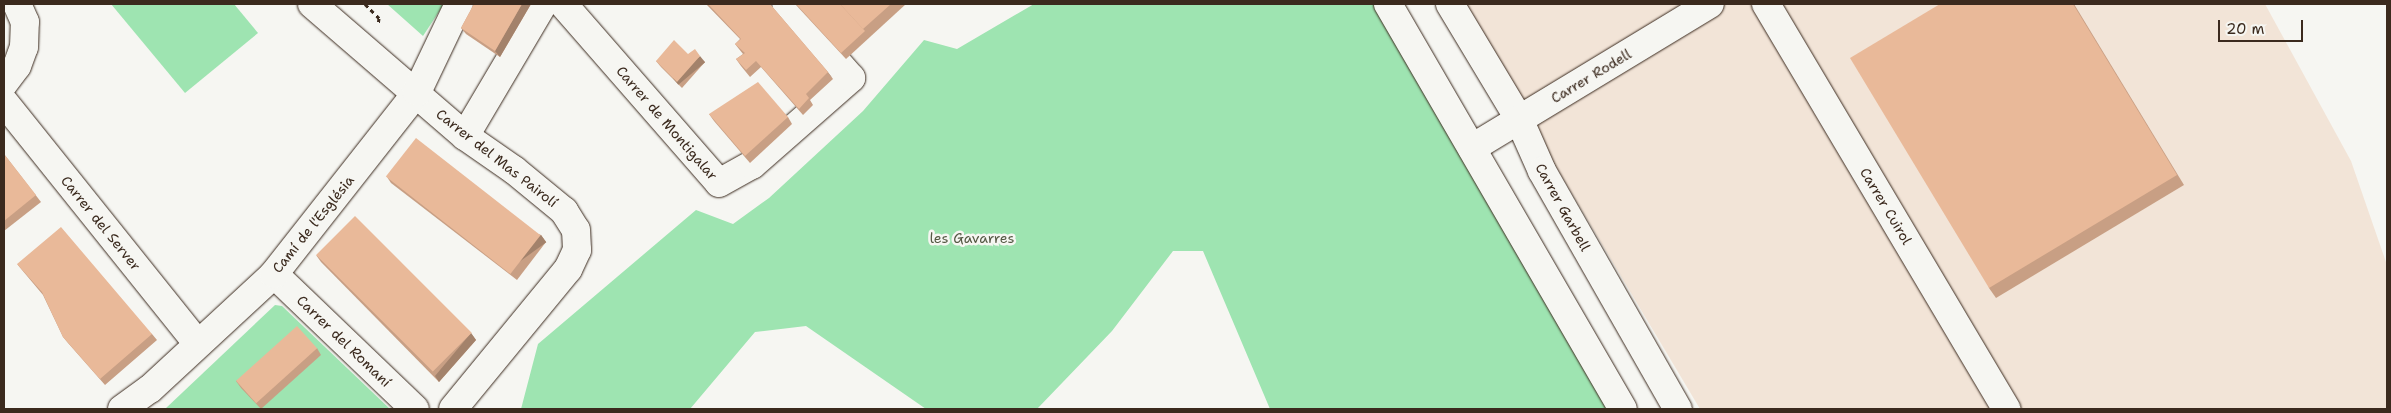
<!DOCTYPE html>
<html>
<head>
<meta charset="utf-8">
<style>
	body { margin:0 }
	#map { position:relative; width:2391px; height:413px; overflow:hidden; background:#f6f6f2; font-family:"Shantell Sans",sans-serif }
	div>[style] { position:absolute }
	.built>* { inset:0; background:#f2e4d7 }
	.green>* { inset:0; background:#9ee4b1 }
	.path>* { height:3px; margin-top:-1.5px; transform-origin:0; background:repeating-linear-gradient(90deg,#3b2a1e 0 4px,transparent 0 8px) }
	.roads { filter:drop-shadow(0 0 1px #3b2a1e) drop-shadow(0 0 1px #3b2a1e) }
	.street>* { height:28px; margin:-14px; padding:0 14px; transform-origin:14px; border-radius:14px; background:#f6f6f2 }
	.secondary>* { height:28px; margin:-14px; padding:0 14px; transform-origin:14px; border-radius:14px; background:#f6f6f2 }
	.wall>* { inset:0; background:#c89f84 }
	.shaded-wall>* { inset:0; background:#a3826b; transform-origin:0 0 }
	.building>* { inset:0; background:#e9b999; transform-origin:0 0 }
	span { translate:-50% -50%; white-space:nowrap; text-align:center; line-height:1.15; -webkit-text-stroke:5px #f6f6f2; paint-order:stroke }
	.street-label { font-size:14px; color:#3b2a1e }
	.park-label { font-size:14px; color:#545843 }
	.frame { position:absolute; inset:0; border:5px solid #3b2a1e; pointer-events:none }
	.scale { position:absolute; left:2218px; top:20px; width:85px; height:22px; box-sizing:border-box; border:2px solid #3b2a1e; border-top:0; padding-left:6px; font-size:15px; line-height:18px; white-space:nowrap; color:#3b2a1e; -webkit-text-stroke:4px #f6f6f2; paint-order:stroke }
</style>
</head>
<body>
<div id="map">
	<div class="built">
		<div style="clip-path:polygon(1459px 4px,2265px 4px,2351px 161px,2387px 265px,2387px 409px,1700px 409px)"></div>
	</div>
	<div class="green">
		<div style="clip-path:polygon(111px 4px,234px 4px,258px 33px,185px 93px)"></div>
		<div style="clip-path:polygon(387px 4px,444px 4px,423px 36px)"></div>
		<div style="clip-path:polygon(1034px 4px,1386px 4px,1622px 409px,1270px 409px,1203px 251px,1173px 251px,1112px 331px,1037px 409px,926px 409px,806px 326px,755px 332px,690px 409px,521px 409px,538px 344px,696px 210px,733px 224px,769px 198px,863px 111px,924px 40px,957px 49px)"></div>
		<div style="clip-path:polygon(275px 305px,282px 306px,390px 409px,165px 409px)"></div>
	</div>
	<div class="path">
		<div style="left:365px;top:4px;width:20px;rotate:45deg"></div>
		<div style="left:379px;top:18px;width:7px;rotate:98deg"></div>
	</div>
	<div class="roads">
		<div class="street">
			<div style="left:312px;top:4px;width:202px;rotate:40.8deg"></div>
			<div style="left:465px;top:136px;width:60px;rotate:34.8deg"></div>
			<div style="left:514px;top:170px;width:65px;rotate:39.4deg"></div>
			<div style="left:564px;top:211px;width:22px;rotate:58deg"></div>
			<div style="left:576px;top:230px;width:20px;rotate:87deg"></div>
			<div style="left:577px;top:250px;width:21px;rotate:115deg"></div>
			<div style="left:568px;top:269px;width:181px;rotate:129.4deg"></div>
			<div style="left:563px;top:4px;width:237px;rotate:48.9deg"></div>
			<div style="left:719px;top:183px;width:38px;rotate:-29deg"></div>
			<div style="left:752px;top:165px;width:132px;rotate:-41.3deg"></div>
			<div style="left:851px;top:78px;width:98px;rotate:-131.3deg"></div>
			<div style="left:1450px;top:4px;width:134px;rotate:59deg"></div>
			<div style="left:1519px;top:119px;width:57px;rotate:66.1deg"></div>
			<div style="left:1542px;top:171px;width:274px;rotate:60.3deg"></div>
			<div style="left:1766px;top:4px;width:471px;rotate:59.3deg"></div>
			<div style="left:4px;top:83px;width:21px;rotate:-53deg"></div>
			<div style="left:17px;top:66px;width:20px;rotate:-70deg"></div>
			<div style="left:24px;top:47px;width:25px;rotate:-88deg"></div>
			<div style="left:25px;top:22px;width:20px;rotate:-114deg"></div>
			<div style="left:4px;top:102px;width:310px;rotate:51.3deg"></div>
			<div style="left:465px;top:136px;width:153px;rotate:-59.4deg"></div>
			<div style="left:1472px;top:148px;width:278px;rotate:-31.2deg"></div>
			<div style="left:274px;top:274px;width:195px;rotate:43.8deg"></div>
			<div style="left:122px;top:409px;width:34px;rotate:-36deg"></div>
			<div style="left:150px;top:389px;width:169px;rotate:-42.8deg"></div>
			<div style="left:274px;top:274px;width:231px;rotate:-51.8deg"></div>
			<div style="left:417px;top:92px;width:98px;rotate:-64.5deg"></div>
		</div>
		<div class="secondary">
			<div style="left:1388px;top:4px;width:468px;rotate:59.9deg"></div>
		</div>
	</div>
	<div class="wall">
		<div style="clip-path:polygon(474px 4px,531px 4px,500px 57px,466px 34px,461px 28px)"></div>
		<div style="clip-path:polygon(706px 4px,770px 4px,828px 72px,833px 79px,810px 100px,813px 105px,803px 115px,761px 67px,750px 77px,741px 66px,736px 59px,743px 54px,735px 44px,740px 39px)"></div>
		<div style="clip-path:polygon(795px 4px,906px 4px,846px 59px)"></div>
		<div style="clip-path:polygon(1940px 4px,2074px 4px,2184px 185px,1996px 298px,1989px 288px)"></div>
		<div style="clip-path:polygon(688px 54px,705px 62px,682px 88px,661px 67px,656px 61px)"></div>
		<div style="clip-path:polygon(709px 114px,788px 117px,792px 124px,750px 163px,714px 121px)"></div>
		<div style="clip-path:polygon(4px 154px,41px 202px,4px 231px)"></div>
		<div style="clip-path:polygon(387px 177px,541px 235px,546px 242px,517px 280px,391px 183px)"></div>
		<div style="clip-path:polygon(316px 255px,471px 333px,476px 340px,439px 382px,321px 262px)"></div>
		<div style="clip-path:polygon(17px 264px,152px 334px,157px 340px,105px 385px,68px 343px,63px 337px,43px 295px,22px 270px)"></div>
		<div style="clip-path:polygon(317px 348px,321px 355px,261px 409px,241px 388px,236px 381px)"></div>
	</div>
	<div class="shaded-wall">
		<div style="clip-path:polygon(522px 4px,531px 4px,500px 57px,495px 51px)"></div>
		<div style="left:2073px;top:4px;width:1px;height:200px"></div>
		<div style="left:700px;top:56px;width:8px;height:35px;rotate:50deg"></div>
		<div style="left:541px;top:235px;width:9px;height:48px;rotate:54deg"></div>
		<div style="clip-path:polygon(471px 333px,476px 340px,439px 382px,435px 376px)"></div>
	</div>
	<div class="building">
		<div style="clip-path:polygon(474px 4px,522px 4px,495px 51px,461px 28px)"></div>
		<div style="clip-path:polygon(708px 4px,770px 4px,828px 72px,806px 94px,809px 98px,799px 109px,756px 61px,746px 70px,736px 59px,745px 53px,735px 44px,741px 39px)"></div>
		<div style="clip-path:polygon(796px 4px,840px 4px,865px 31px,841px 53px)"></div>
		<div style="clip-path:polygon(840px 4px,891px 4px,863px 29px)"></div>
		<div style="clip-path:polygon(1940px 4px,2073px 4px,2177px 175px,1989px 288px,1850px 58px)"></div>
		<div style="clip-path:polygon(674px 40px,688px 54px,695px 49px,700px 56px,677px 82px,656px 61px)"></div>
		<div style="clip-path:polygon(758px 82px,788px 117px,745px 156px,709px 114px)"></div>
		<div style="left:416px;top:138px;width:158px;height:49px;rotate:38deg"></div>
		<div style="clip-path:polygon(4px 154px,36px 195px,4px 221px)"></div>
		<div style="left:355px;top:216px;width:165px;height:55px;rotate:45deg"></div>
		<div style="clip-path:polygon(61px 227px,152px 334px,100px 379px,63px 337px,42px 292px,17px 264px)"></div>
		<div style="left:297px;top:326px;width:30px;height:82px;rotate:48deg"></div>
	</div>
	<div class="street-label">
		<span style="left:1591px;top:76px;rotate:-31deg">Carrer Rodell</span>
		<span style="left:667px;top:123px;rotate:49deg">Carrer de Montigalar</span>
		<span style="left:497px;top:158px;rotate:38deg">Carrer del Mas Pairolí</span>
		<span style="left:1886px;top:206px;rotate:59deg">Carrer Cuirol</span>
		<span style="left:1563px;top:207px;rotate:61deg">Carrer Garbell</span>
		<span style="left:101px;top:223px;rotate:51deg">Carrer del Server</span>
		<span style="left:313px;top:224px;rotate:-51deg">Camí de l'Església</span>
		<span style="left:344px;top:341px;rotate:44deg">Carrer del Romaní</span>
	</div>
	<div class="park-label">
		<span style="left:972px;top:238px">les Gavarres</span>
	</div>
	<div class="frame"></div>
	<div class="scale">20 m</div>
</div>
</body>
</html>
